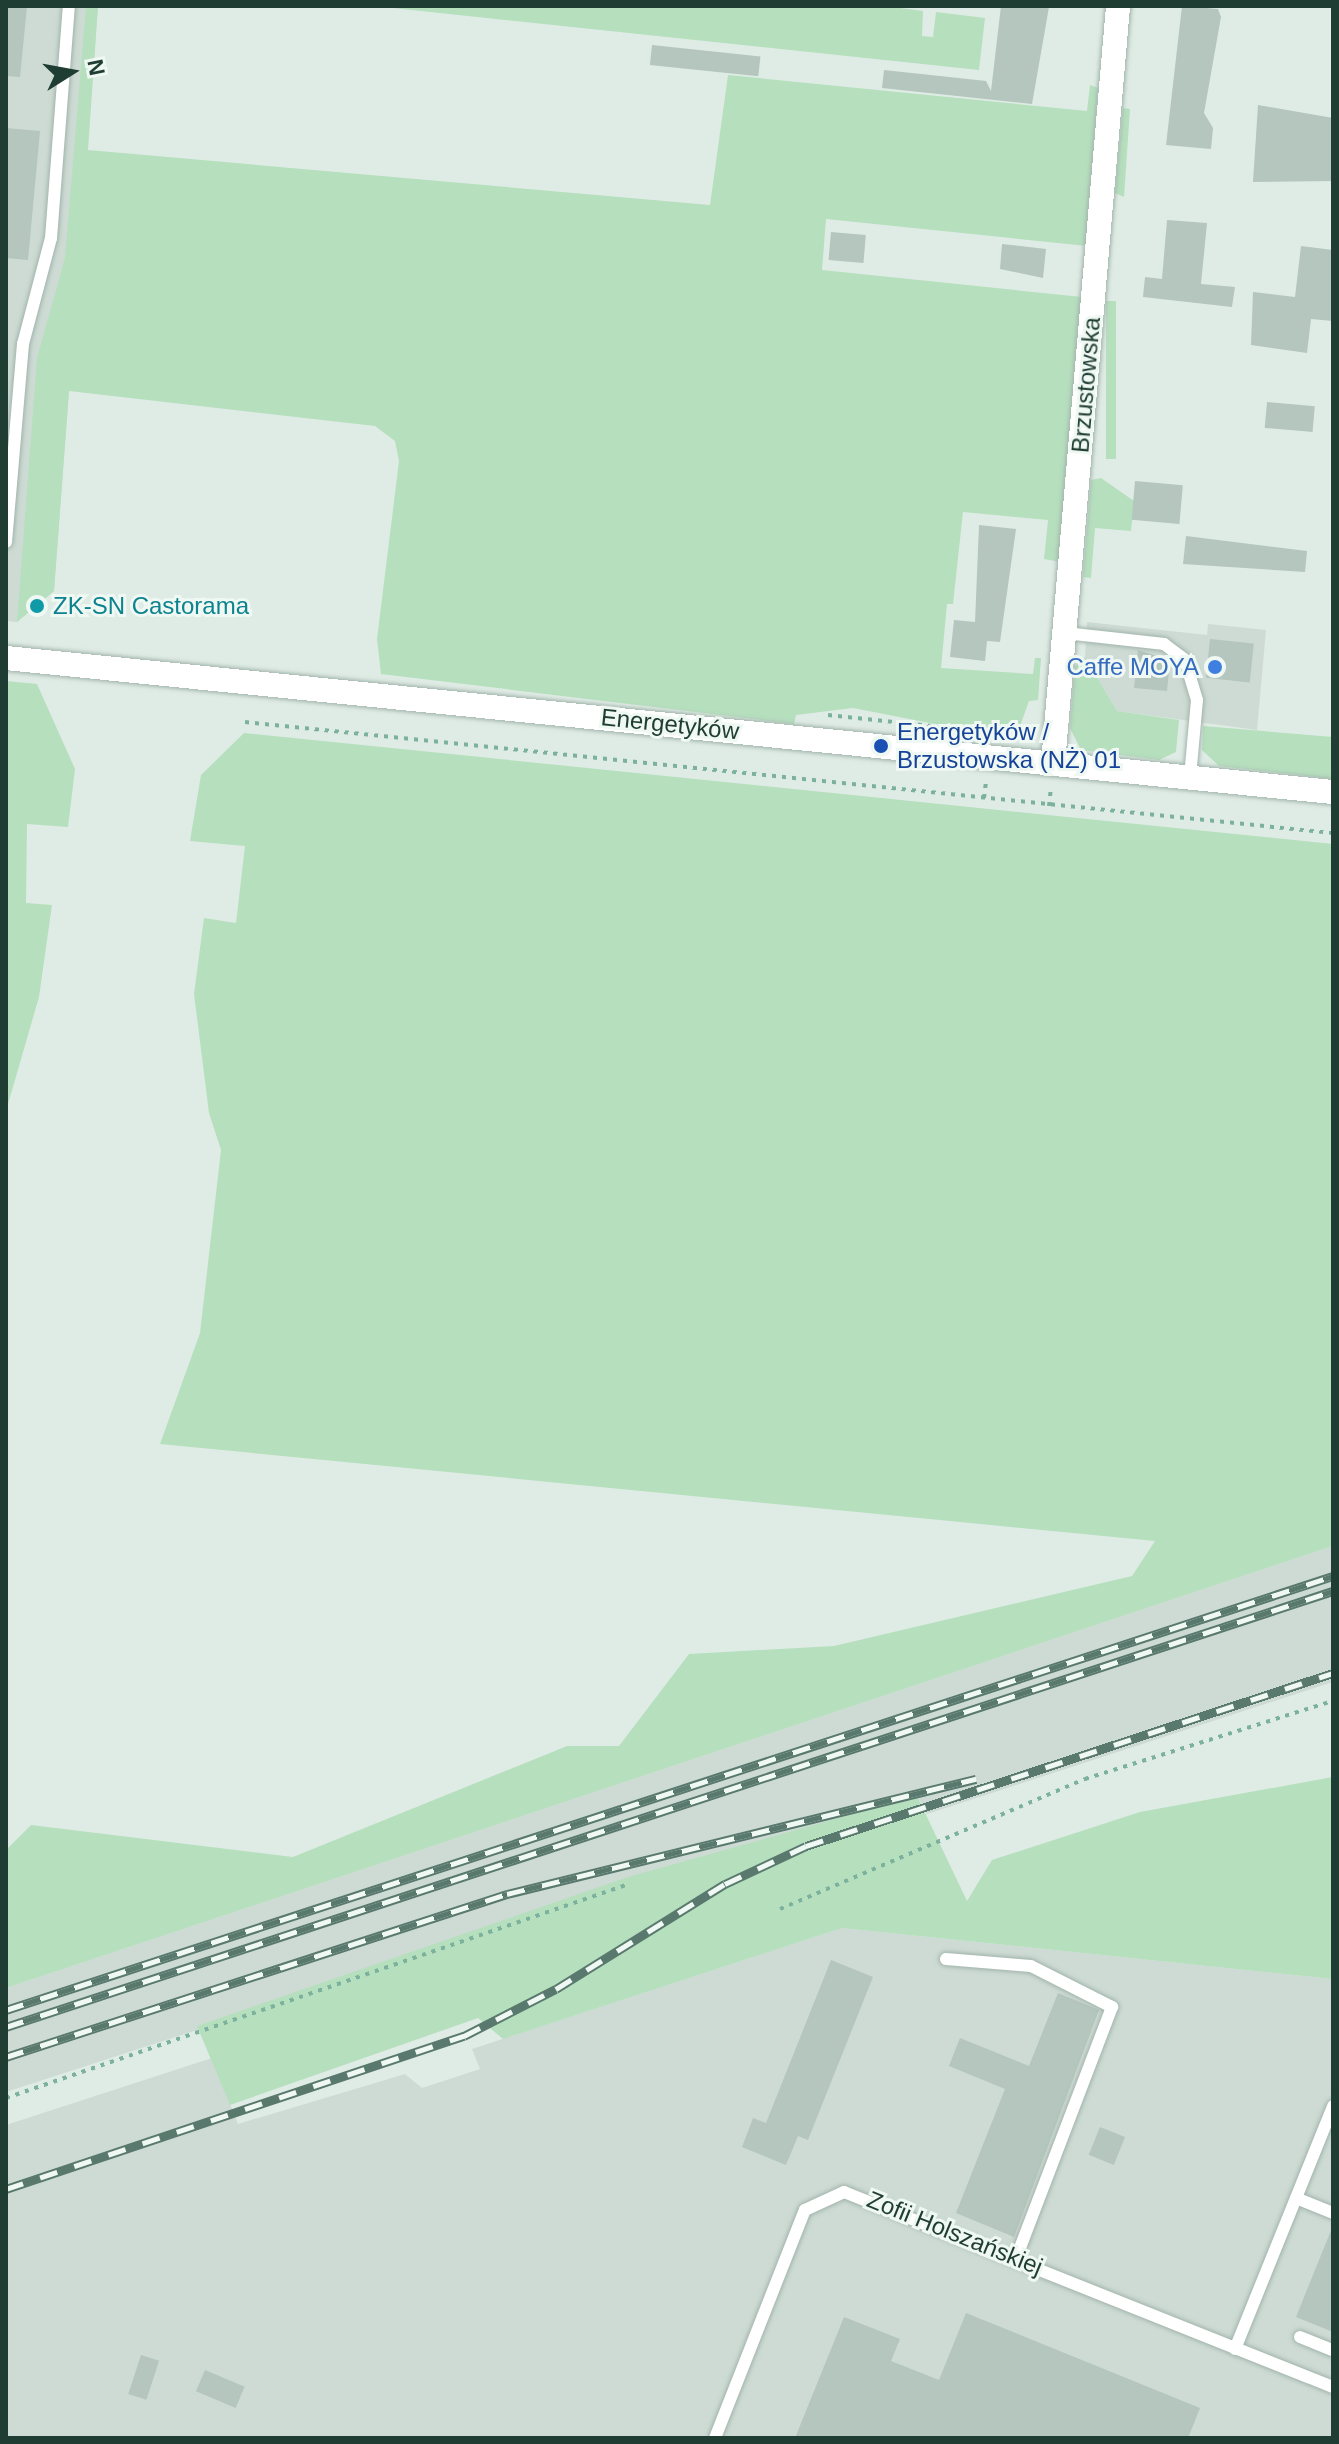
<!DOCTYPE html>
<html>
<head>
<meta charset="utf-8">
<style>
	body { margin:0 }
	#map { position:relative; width:1339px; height:2444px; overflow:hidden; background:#dfece5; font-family:Arial,sans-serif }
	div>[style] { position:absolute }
	.built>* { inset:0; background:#cddbd4 }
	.green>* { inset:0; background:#b6dfbe; transform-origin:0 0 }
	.building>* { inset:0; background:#b4c6be; transform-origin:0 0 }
	.path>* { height:4px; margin-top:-2px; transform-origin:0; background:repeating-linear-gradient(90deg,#7cb29d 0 4px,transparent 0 10px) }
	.roads { filter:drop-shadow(0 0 2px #a2b4ac) drop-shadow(0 0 2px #a2b4ac) }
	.lane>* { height:12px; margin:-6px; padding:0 6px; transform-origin:6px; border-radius:6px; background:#fff }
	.street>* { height:24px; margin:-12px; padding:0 12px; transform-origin:12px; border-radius:12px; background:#fff }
	.secondary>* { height:24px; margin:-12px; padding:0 12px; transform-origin:12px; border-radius:12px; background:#fff }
	.rail>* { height:9px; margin-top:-4.5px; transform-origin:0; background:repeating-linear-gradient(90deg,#eff8f3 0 18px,#59796e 0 36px); box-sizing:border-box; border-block:2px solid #59796e }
	.dots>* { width:22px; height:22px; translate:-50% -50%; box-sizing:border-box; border:4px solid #eff8f3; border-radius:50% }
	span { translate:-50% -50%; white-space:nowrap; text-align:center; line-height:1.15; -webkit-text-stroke:6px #eff8f3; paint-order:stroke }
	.street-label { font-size:24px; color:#1f3d32 }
	.culture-label { font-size:24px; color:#0d838f }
	.left { translate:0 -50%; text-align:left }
	.shop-label { font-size:24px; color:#366cbe }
	.right { translate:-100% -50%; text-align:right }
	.transit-label { font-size:24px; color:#164399 }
	.frame { position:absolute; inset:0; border:8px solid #1f3d32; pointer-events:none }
	.north { position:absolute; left:32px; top:32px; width:80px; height:80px; -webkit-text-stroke:6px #eff8f3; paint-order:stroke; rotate:79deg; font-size:22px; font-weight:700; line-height:32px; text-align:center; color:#1f3d32 }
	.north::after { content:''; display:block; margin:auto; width:28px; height:36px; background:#1f3d32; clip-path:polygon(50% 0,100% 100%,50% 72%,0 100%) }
</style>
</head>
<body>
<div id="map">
	<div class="built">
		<div style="clip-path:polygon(6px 6px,98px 6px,54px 591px,17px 622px,6px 621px)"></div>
		<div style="clip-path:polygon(1087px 622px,1207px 635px,1208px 624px,1266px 630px,1257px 730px,1117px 711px,1085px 657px)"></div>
		<div style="clip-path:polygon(1333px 1546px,1333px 1682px,927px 1814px,917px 1796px,6px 2092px,6px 1988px)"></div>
		<div style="clip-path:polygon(842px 1928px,1333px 1979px,1333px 2438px,6px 2438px,6px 2125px,212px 2058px,238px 2124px,405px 2074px,422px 2088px,480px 2069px,472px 2049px)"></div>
	</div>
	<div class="green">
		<div style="clip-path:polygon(86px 6px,98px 6px,88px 150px,710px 205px,728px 75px,1087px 111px,1090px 85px,1098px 88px,1087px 246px,826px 219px,822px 270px,1082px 297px,1061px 562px,1044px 559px,1048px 520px,963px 512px,953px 604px,947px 604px,941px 668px,1033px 674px,1035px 658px,1041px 658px,1038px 700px,1029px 701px,1019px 729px,981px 733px,853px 708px,796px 715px,794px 724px,381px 674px,377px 639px,399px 461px,395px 441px,375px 426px,69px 391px,54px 591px,17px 622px,37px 358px,65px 258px)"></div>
		<div style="clip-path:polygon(374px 6px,885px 6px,923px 11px,922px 36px,933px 37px,936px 12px,985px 18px,979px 70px)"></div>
		<div style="clip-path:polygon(1123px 108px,1130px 109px,1124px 197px,1115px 193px)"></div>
		<div style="left:1106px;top:301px;width:10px;height:158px"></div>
		<div style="clip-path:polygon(1101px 478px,1134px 501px,1131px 531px,1095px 528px,1091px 578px,1083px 577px,1091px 480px)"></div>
		<div style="clip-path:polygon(1085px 657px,1117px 711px,1179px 720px,1176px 752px,1159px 760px,1081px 750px,1070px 728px,1075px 666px)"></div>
		<div style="clip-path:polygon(6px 681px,37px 684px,75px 769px,68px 827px,27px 824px,26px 903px,52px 905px,39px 997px,6px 1111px)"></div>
		<div style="clip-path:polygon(1203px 726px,1333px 737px,1333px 779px,1219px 766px,1202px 750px)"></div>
		<div style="clip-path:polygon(244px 733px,1333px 844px,1333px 1546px,6px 1988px,6px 1850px,31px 1825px,293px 1857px,567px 1746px,619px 1746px,689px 1654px,834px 1646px,1132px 1576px,1155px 1541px,160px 1444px,200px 1333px,221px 1150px,209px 1113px,194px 994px,204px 918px,236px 923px,245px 846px,190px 841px,201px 775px)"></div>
		<div style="clip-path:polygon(1333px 1777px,1333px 1979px,842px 1928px,503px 2039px,478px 2018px,230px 2105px,197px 2026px,628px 1877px,917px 1796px,967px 1901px,992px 1860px,1140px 1812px)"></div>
	</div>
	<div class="building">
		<div style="clip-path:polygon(6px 6px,27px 6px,20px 77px,6px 76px)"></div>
		<div style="clip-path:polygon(1001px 6px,1049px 7px,1032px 104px,882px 88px,884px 70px,986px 81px,991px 91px)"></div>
		<div style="clip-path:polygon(1182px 6px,1218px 9px,1221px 17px,1204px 113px,1213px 128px,1211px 149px,1166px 145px)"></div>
		<div style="left:652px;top:45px;width:109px;height:20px;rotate:6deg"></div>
		<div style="clip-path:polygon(1258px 105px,1333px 118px,1333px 181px,1253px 182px)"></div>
		<div style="clip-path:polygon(6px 128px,40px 131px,28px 260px,6px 258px)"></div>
		<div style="clip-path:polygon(1167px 220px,1207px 223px,1201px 284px,1235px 287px,1232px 307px,1143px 297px,1145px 277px,1162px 279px)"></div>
		<div style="left:831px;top:232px;width:35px;height:28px;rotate:5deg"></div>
		<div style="clip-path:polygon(1002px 244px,1046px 249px,1043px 278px,1000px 269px)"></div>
		<div style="clip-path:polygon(1301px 246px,1333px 250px,1333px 321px,1311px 319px,1307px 353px,1251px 345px,1253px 292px,1295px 297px)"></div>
		<div style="left:1267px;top:402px;width:48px;height:26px;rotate:5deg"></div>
		<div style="left:1135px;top:481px;width:48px;height:39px;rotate:5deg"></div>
		<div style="clip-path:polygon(979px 525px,1016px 529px,1000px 642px,987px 641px,985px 661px,950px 657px,954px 620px,975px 622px)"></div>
		<div style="clip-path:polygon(1186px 536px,1307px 551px,1305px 572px,1183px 564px)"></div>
		<div style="left:1210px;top:639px;width:44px;height:39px;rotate:6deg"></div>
		<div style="clip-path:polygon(1138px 650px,1170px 660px,1167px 691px,1134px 688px)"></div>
		<div style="clip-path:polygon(831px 1960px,873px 1977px,808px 2140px,798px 2136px,786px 2165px,742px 2147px,753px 2118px,766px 2123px)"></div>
		<div style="clip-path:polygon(1058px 1993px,1099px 2010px,1014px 2237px,956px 2213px,1005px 2089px,949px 2066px,960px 2038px,1029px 2066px)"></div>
		<div style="left:1100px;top:2127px;width:27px;height:30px;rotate:22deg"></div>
		<div style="clip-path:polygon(1332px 2228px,1333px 2228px,1333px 2332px,1296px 2317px)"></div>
		<div style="clip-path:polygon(966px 2313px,1200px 2408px,1188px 2438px,795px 2438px,844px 2317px,900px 2339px,891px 2361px,939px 2380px)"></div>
		<div style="left:141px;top:2355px;width:19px;height:41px;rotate:18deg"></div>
		<div style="left:205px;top:2370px;width:43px;height:23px;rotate:23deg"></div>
	</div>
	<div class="path">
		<div style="left:828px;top:715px;width:123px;rotate:6.1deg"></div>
		<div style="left:245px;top:722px;width:1094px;rotate:5.83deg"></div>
		<div style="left:1020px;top:737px;width:19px;rotate:-58deg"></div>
		<div style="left:984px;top:798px;width:16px;rotate:-83deg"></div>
		<div style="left:1049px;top:806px;width:18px;rotate:-84deg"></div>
		<div style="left:780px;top:1909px;width:332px;rotate:-23.1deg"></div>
		<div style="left:1085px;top:1779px;width:260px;rotate:-17.5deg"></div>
		<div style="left:6px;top:2098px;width:659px;rotate:-18.96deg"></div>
	</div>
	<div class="roads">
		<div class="lane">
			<div style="left:6px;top:542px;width:199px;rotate:-85.1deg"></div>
			<div style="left:23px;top:344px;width:110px;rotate:-75.2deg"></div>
			<div style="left:51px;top:238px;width:233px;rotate:-85.6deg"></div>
			<div style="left:1065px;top:633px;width:100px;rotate:6.3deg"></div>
			<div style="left:1164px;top:644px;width:26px;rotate:37deg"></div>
			<div style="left:1185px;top:660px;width:42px;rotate:73.3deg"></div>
			<div style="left:1197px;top:700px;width:77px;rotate:95.2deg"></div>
			<div style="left:946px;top:1959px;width:85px;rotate:4.7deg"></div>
			<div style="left:1031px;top:1966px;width:91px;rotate:26.8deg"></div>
			<div style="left:1112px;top:2007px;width:269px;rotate:110.9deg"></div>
			<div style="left:1296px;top:2198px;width:40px;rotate:22deg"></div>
			<div style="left:1300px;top:2337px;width:35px;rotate:22deg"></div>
			<div style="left:1235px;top:2349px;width:262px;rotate:-68deg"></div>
			<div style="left:715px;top:2438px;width:245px;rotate:-68.5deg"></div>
			<div style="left:805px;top:2210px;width:43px;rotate:-24.8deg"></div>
			<div style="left:844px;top:2192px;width:526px;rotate:21.74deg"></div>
		</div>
		<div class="street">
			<div style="left:1053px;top:763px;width:760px;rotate:-85.09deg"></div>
		</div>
		<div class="secondary">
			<div style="left:6px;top:658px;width:1334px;rotate:5.77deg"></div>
		</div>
	</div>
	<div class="rail">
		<div style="left:6px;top:2010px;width:1396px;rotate:-18.11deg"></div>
		<div style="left:6px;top:2027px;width:1397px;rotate:-18.19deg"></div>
		<div style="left:6px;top:2057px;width:527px;rotate:-18.02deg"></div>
		<div style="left:507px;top:1894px;width:483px;rotate:-13.8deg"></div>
		<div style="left:6px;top:2189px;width:483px;rotate:-18.5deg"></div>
		<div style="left:464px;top:2036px;width:103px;rotate:-27.1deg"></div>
		<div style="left:556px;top:1989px;width:199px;rotate:-31.9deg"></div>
		<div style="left:725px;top:1884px;width:89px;rotate:-25.1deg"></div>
		<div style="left:806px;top:1846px;width:555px;rotate:-18.17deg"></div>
	</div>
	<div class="dots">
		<div style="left:37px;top:606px;background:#0f9aa8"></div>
		<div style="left:1215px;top:667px;background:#3f7fe0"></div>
		<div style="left:881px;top:746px;background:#1a4fb4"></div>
	</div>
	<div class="street-label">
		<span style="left:1086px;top:385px;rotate:-85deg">Brzustowska</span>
		<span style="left:670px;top:724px;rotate:6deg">Energetyków</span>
		<span style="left:955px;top:2233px;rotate:22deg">Zofii Holszańskiej</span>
	</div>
	<div class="culture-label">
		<span class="left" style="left:53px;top:606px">ZK-SN Castorama</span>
	</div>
	<div class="shop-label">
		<span class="right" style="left:1199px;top:667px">Caffe MOYA</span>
	</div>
	<div class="transit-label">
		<span class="left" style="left:897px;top:746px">Energetyków /<br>Brzustowska (NŻ) 01</span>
	</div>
	<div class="frame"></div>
	<div class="north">N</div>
</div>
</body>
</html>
